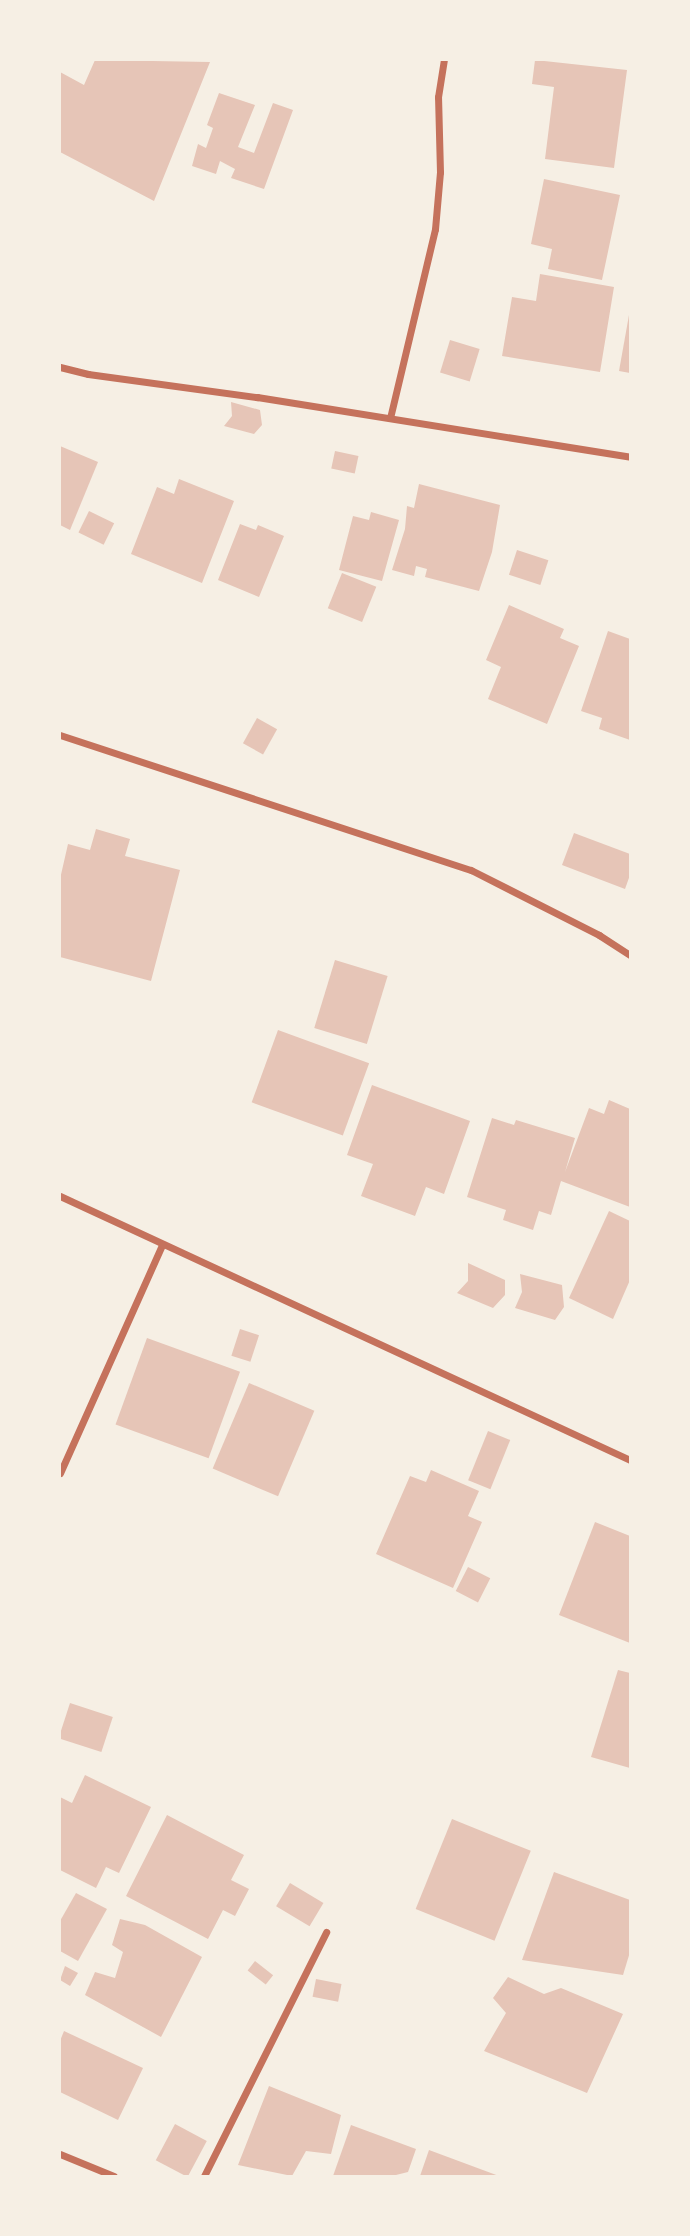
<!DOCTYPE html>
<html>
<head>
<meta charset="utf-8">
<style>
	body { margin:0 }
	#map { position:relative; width:690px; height:2236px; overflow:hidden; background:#f6efe4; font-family:"Archivo Narrow",sans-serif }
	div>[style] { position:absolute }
	.building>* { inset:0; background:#e6c5b7; transform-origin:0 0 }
	.minor>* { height:7px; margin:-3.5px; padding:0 3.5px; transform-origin:3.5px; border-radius:3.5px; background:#c5725c }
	span { translate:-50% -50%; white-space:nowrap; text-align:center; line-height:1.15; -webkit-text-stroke:7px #f6efe4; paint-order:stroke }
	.frame { position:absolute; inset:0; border:61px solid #f6efe4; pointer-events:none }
</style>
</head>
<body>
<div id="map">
	<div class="building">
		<div style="clip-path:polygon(95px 60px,210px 62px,154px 201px,60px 152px,60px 72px,84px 85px)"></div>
		<div style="clip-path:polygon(535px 60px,627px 70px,614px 168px,545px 159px,554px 87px,532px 84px)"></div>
		<div style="clip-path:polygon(219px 93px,255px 105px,238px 147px,254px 153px,273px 103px,293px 110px,264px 189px,231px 178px,235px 169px,220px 161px,216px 174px,192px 166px,198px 144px,206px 148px,213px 128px,207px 125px)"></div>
		<div style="clip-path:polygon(544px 179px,620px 195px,602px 280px,548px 269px,552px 249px,531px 244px)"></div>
		<div style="clip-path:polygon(540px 274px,614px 287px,600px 372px,502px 356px,512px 297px,536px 301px)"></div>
		<div style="clip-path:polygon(629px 315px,630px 315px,630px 373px,619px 371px)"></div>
		<div style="left:450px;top:340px;width:31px;height:34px;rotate:17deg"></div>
		<div style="clip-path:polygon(231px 402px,260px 410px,262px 425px,254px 434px,224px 426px,232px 416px)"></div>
		<div style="clip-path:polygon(60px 446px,98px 462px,70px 530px,60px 525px)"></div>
		<div style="left:335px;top:451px;width:24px;height:18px;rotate:12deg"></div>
		<div style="clip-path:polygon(179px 479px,234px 501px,202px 583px,131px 554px,157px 487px,174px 494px)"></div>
		<div style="clip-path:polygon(419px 484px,500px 505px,492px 552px,479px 591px,425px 577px,427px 569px,416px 566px,414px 576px,392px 570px,405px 529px,407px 506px,414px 508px)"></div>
		<div style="left:89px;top:511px;width:28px;height:24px;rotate:26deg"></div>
		<div style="clip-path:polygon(371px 512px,399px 520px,382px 581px,339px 570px,353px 516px,369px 520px)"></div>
		<div style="clip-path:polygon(240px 524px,256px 530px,258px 525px,284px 536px,259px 597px,218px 580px)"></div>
		<div style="left:517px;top:550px;width:33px;height:26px;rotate:18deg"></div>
		<div style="left:342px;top:573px;width:37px;height:38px;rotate:22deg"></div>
		<div style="clip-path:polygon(509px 605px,564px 629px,560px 638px,579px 646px,547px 724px,488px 699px,501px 667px,486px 660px)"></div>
		<div style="clip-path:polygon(608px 631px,630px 639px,630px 740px,599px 729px,602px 718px,581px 711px)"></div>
		<div style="left:257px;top:718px;width:23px;height:29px;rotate:29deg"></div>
		<div style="clip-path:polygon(96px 829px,130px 839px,125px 856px,180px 870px,151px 981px,60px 957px,60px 879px,68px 844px,90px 850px)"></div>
		<div style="clip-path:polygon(574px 833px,630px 854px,630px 875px,625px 889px,562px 865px)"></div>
		<div style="left:335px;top:960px;width:55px;height:71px;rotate:17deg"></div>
		<div style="left:278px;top:1030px;width:97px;height:77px;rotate:20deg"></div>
		<div style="clip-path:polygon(372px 1085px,470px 1121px,444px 1194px,426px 1187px,415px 1216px,361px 1196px,373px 1164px,347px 1155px)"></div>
		<div style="clip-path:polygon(609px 1100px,630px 1109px,630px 1207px,561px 1181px,551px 1215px,539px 1211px,533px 1230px,503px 1220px,506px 1210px,467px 1197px,492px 1118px,514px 1125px,516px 1120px,575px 1138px,565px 1172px,589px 1108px,604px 1114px)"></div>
		<div style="clip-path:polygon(609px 1211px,630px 1221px,630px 1280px,613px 1319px,569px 1298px)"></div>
		<div style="clip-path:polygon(468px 1263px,505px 1280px,505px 1295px,493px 1308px,457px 1293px,468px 1281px)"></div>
		<div style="clip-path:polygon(520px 1274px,562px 1285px,564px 1307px,555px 1320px,515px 1308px,522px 1292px)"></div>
		<div style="left:240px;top:1329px;width:20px;height:28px;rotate:18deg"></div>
		<div style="left:147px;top:1338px;width:99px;height:92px;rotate:20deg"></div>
		<div style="left:249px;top:1383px;width:71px;height:93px;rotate:23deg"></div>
		<div style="left:488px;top:1431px;width:24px;height:53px;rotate:22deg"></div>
		<div style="clip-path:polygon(431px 1470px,479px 1491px,468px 1516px,482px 1522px,453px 1588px,376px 1554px,410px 1476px,426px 1482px)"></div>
		<div style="clip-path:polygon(595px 1522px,630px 1536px,630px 1643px,559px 1615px)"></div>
		<div style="left:468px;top:1567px;width:25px;height:27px;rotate:27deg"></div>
		<div style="clip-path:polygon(618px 1670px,630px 1673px,630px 1768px,591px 1757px)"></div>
		<div style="left:70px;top:1703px;width:45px;height:37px;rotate:18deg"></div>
		<div style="clip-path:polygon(85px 1775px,151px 1807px,119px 1873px,106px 1867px,96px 1888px,60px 1870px,60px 1797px,72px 1803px)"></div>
		<div style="clip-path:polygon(167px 1815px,244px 1855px,231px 1880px,249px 1889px,235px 1916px,223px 1910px,208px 1939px,126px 1896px)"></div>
		<div style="left:452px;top:1819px;width:85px;height:97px;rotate:22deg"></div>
		<div style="clip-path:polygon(554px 1872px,630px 1900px,630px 1952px,623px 1975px,522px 1960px)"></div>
		<div style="left:290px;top:1883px;width:39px;height:27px;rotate:31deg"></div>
		<div style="clip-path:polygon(76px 1893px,107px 1909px,78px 1961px,60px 1951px,60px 1921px)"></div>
		<div style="clip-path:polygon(120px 1919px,145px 1925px,202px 1957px,161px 2037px,85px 1995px,95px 1972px,115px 1978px,123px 1952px,112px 1945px)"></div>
		<div style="left:255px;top:1961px;width:23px;height:12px;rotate:38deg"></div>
		<div style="clip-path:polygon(65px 1966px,78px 1973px,70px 1986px,60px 1980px)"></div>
		<div style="clip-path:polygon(508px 1977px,544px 1994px,561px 1988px,623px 2014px,587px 2093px,484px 2051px,506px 2013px,493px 1998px)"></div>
		<div style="left:316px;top:1979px;width:26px;height:18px;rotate:11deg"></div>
		<div style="clip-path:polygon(64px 2031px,143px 2068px,118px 2120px,60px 2092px,60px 2041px)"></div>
		<div style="clip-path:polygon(269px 2086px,341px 2115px,331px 2154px,306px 2151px,292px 2176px,238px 2165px)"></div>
		<div style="left:175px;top:2124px;width:36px;height:41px;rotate:28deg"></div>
		<div style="clip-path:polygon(351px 2125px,416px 2149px,408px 2172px,392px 2176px,333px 2176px)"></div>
		<div style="clip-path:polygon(429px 2150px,499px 2176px,420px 2176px)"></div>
	</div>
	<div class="minor">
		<div style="left:60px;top:367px;width:29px;rotate:14deg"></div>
		<div style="left:88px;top:374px;width:171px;rotate:7.8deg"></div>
		<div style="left:257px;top:397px;width:378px;rotate:9.1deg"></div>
		<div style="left:390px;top:418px;width:194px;rotate:-76.6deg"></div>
		<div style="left:435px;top:229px;width:57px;rotate:-85deg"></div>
		<div style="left:440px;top:172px;width:75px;rotate:-91.5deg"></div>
		<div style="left:438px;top:97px;width:37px;rotate:-81deg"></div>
		<div style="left:60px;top:735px;width:433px;rotate:18.2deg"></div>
		<div style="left:471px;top:870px;width:144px;rotate:26.9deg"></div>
		<div style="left:599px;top:935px;width:37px;rotate:33deg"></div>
		<div style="left:60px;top:1196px;width:628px;rotate:24.85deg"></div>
		<div style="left:60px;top:1473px;width:250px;rotate:-65.9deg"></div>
		<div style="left:60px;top:2154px;width:58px;rotate:22.2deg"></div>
		<div style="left:204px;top:2176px;width:273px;rotate:-63.4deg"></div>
	</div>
	<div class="frame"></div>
</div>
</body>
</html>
